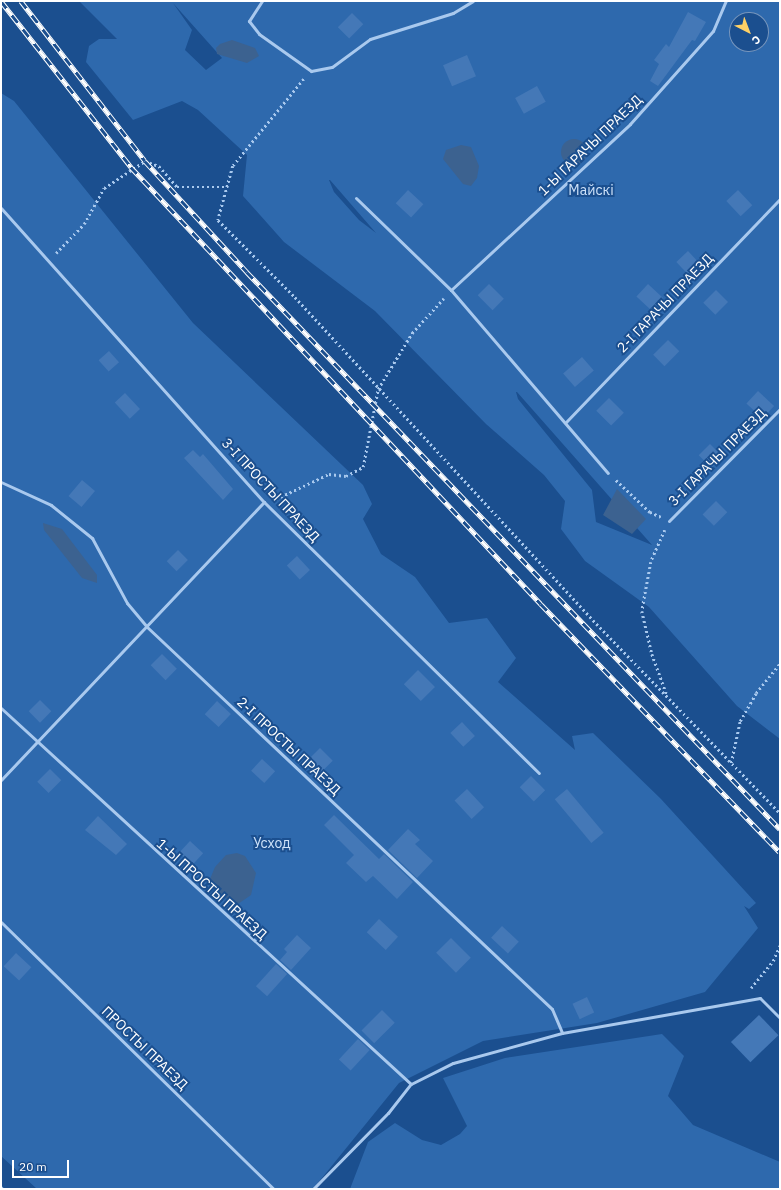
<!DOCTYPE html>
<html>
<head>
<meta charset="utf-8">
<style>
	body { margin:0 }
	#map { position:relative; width:781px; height:1190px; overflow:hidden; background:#1b4f8f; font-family:"IBM Plex Sans",sans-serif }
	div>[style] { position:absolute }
	.green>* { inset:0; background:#2e69ad }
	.water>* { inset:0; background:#3c6290 }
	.round { border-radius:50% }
	.building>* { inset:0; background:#4478b7; transform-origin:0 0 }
	.path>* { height:2.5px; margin-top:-1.25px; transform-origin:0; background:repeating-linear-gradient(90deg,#a9c9ee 0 2px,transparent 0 5px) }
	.service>* { height:3px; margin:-1.5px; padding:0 1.5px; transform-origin:1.5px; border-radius:1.5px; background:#a9c9ee }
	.rail>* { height:4.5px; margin-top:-2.25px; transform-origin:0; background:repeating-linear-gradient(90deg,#1b4f8f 0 9px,#fff 0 18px); box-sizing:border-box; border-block:1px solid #fff }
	span { translate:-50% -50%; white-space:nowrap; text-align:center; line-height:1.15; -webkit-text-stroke:4px #1b4f8f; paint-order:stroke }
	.street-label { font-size:14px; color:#fff }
	.park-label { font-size:14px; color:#cfe3fa }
	.frame { position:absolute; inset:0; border:2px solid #fff; pointer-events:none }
	.north { position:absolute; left:729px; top:12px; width:40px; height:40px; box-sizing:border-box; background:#1b4f8f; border:1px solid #7695bc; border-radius:50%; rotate:138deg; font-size:11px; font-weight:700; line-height:16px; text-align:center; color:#fff }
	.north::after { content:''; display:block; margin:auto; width:14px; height:18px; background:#ffd166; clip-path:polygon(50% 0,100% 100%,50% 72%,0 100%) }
	.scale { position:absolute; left:12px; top:1160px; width:57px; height:18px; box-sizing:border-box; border:2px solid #fff; border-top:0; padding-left:5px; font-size:12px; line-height:14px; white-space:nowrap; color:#fff; -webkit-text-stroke:3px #1b4f8f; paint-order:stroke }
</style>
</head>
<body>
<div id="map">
	<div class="green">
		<div style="clip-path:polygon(evenodd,79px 1px,780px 1px,780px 739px,737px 706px,649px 607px,585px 561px,561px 529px,565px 501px,544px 475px,486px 424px,375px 311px,284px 242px,243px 196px,247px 155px,198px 110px,182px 101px,133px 120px,86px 62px,89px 46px,99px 39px,117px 39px,79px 1px,173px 3px,222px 58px,206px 70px,185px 50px,192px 30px,173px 3px,79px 1px,737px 20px,761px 20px,761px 44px,737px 44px,737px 20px,79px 1px,329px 180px,330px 180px,376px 233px,359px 220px,334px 192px,329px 180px,79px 1px,516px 392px,517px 392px,652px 545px,596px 522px,592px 490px,518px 399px,516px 392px)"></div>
		<div style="clip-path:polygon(1px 93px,14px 101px,193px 323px,363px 485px,372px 504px,363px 519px,381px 554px,415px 577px,449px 623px,487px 618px,516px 658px,498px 682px,575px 750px,572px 736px,593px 733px,661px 799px,756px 903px,749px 909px,744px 906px,758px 928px,705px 992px,597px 1023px,483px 1041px,399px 1083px,313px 1189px,37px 1189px,1px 1156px)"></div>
		<div style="clip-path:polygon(662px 1034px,684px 1056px,668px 1096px,693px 1125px,780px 1162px,780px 1189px,350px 1189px,368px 1142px,395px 1123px,422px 1140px,441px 1145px,460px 1134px,467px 1126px,443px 1078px,505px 1058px)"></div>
	</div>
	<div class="water">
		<div style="clip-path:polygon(232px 40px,255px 48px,259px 56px,247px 63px,217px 54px,216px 48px,220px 44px)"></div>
		<div class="round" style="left:561px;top:139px;width:26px;height:26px"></div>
		<div style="clip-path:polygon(461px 145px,471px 147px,479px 166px,477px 178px,471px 186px,463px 184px,443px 159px,446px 150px)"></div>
		<div style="clip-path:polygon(617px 489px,646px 519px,632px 534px,603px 515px)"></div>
		<div style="clip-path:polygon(43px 523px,62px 529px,97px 575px,97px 583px,82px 578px,44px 530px)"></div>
		<div style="clip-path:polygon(237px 853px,245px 856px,256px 873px,251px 895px,238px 904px,221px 896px,210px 879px,215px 867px,226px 855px)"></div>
	</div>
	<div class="building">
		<div style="clip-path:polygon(688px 12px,706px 22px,695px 41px,692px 40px,658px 86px,650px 81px,659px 64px,654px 60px,666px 44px,669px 47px)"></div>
		<div style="left:352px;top:13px;width:16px;height:20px;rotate:45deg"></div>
		<div style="left:467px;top:55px;width:23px;height:26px;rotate:67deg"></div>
		<div style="left:537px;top:86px;width:18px;height:25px;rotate:61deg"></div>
		<div style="left:408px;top:190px;width:21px;height:18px;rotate:43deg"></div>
		<div style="left:738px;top:190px;width:21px;height:16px;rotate:47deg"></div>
		<div style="left:688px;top:251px;width:18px;height:16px;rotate:47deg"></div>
		<div style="left:489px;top:284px;width:21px;height:16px;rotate:45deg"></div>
		<div style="left:648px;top:284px;width:21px;height:17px;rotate:43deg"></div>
		<div style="left:716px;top:290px;width:17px;height:18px;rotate:45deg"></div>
		<div style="left:668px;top:340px;width:16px;height:21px;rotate:45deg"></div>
		<div style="left:109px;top:351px;width:15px;height:14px;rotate:48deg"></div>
		<div style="left:582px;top:357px;width:18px;height:25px;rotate:49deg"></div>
		<div style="left:758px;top:391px;width:22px;height:17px;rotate:43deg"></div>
		<div style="left:125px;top:393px;width:22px;height:14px;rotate:47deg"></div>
		<div style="left:609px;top:398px;width:21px;height:18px;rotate:45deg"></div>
		<div style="left:710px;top:444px;width:18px;height:16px;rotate:45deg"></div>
		<div style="clip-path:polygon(193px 450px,200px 457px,203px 454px,233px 489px,223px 500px,184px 458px)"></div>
		<div style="left:82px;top:480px;width:17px;height:21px;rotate:40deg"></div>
		<div style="left:716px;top:501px;width:16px;height:19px;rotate:45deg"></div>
		<div style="left:178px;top:550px;width:14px;height:16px;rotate:45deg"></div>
		<div style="left:297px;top:556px;width:19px;height:14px;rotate:47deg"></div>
		<div style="left:162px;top:654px;width:21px;height:16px;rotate:45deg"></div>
		<div style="left:418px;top:670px;width:24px;height:20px;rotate:45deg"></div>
		<div style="left:40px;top:700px;width:16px;height:16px;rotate:45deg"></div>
		<div style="left:217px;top:701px;width:19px;height:18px;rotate:43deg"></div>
		<div style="left:462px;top:722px;width:19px;height:16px;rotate:47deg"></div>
		<div style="left:320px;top:748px;width:18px;height:16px;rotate:45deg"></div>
		<div style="left:262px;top:759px;width:18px;height:16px;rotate:43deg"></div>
		<div style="left:50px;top:769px;width:16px;height:18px;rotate:45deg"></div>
		<div style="left:531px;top:776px;width:20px;height:16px;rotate:45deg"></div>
		<div style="left:467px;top:789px;width:25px;height:17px;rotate:47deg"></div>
		<div style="left:567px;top:789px;width:57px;height:16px;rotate:50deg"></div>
		<div style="clip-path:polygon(334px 815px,379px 859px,384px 854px,413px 882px,397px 899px,373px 876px,366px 882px,346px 863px,354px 855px,324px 825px)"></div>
		<div style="clip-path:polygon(98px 816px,127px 844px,116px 855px,85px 830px)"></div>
		<div style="clip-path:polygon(408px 829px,420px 840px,415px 844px,433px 861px,417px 878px,388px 850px)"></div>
		<div style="left:190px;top:841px;width:18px;height:16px;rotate:43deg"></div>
		<div style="left:379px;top:919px;width:26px;height:18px;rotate:43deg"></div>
		<div style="left:502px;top:926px;width:23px;height:16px;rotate:43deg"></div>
		<div style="clip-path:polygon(297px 935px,311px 948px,291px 970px,280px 960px,287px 952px,284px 949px)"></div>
		<div style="left:451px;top:938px;width:28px;height:21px;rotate:45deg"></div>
		<div style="left:16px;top:953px;width:21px;height:18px;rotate:43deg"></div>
		<div style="left:276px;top:964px;width:15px;height:30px;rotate:42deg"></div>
		<div style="left:587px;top:997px;width:17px;height:16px;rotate:65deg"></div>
		<div style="left:382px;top:1010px;width:18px;height:29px;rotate:45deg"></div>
		<div style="left:759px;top:1015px;width:28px;height:39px;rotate:46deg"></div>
		<div style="left:358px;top:1039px;width:16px;height:28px;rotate:43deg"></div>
	</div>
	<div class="path">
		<div style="left:304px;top:79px;width:112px;rotate:129.2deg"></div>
		<div style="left:233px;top:166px;width:56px;rotate:105.5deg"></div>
		<div style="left:218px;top:220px;width:109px;rotate:45deg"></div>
		<div style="left:295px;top:297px;width:439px;rotate:47.3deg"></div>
		<div style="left:593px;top:620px;width:269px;rotate:45.9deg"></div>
		<div style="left:56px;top:253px;width:40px;rotate:-46deg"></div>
		<div style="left:84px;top:224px;width:41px;rotate:-60.9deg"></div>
		<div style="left:104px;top:188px;width:49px;rotate:-33.4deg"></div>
		<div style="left:145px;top:161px;width:15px;rotate:20deg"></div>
		<div style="left:159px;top:166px;width:28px;rotate:49deg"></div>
		<div style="left:177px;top:187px;width:49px"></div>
		<div style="left:616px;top:480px;width:47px;rotate:43.3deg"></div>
		<div style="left:650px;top:512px;width:12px;rotate:24deg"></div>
		<div style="left:276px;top:499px;width:59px;rotate:-25.3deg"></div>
		<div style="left:329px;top:474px;width:17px;rotate:7deg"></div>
		<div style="left:346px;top:476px;width:19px;rotate:-28deg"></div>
		<div style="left:363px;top:467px;width:79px;rotate:-79.1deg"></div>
		<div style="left:378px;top:389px;width:66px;rotate:-58.7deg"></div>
		<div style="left:412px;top:333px;width:47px;rotate:-47.6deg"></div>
		<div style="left:665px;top:530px;width:35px;rotate:114deg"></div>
		<div style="left:651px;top:562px;width:50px;rotate:100.4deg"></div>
		<div style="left:642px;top:611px;width:44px;rotate:76.9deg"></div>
		<div style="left:652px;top:654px;width:44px;rotate:69.9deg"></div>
		<div style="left:731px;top:763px;width:43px;rotate:-77.9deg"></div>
		<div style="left:740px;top:721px;width:32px;rotate:-60deg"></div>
		<div style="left:756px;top:693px;width:38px;rotate:-51deg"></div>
		<div style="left:751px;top:988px;width:35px;rotate:-51deg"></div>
		<div style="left:773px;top:961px;width:17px;rotate:-66deg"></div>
		<div style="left:1px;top:1187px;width:3px;rotate:45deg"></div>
	</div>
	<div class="service">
		<div style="left:262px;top:1px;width:24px;rotate:123deg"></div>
		<div style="left:249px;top:21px;width:16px;rotate:52deg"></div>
		<div style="left:259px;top:34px;width:64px;rotate:35.4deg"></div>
		<div style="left:311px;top:71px;width:21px;rotate:-11deg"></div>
		<div style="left:332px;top:67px;width:47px;rotate:-36.4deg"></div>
		<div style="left:370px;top:39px;width:87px;rotate:-17.4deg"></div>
		<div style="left:453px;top:13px;width:23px;rotate:-31deg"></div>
		<div style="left:356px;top:198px;width:132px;rotate:44.1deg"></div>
		<div style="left:451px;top:290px;width:241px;rotate:49.4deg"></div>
		<div style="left:1px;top:208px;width:394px;rotate:48.2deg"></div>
		<div style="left:264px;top:502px;width:386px;rotate:44.6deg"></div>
		<div style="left:451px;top:290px;width:244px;rotate:-42.8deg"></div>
		<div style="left:630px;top:124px;width:125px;rotate:-48.3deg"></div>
		<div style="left:713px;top:31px;width:33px;rotate:-67deg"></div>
		<div style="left:566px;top:422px;width:309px;rotate:-46.2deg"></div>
		<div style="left:1px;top:482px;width:55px;rotate:24.7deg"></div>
		<div style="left:51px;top:505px;width:53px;rotate:38.8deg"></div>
		<div style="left:92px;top:538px;width:74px;rotate:61.7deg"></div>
		<div style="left:127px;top:603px;width:30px;rotate:50deg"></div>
		<div style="left:146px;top:626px;width:558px;rotate:43.33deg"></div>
		<div style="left:552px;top:1009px;width:26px;rotate:67deg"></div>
		<div style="left:669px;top:521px;width:158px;rotate:-45.3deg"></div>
		<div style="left:1px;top:708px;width:556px;rotate:42.52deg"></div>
		<div style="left:1px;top:780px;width:383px;rotate:-46.6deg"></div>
		<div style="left:1px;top:922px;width:382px;rotate:44.4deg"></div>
		<div style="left:313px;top:1189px;width:107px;rotate:-45.4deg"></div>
		<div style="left:388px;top:1113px;width:37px;rotate:-52deg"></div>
		<div style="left:411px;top:1084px;width:47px;rotate:-26.6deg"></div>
		<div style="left:453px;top:1063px;width:113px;rotate:-15.4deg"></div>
		<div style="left:562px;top:1033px;width:201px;rotate:-10deg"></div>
		<div style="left:760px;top:998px;width:28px;rotate:45deg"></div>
	</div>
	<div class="rail">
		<div style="left:1px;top:1px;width:211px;rotate:51.9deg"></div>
		<div style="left:131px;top:167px;width:599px;rotate:46.83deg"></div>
		<div style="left:541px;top:604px;width:344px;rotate:46.1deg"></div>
		<div style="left:21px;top:1px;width:202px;rotate:52.2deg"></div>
		<div style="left:145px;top:161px;width:151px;rotate:47.4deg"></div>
		<div style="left:247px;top:272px;width:771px;rotate:46.26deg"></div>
	</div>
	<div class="street-label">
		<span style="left:590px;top:145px;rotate:-44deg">1-Ы ГАРАЧЫ ПРАЕЗД</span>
		<span style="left:665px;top:303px;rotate:-46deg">2-І ГАРАЧЫ ПРАЕЗД</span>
		<span style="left:717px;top:457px;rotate:-45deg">3-І ГАРАЧЫ ПРАЕЗД</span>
		<span style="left:271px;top:490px;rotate:47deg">3-І ПРОСТЫ ПРАЕЗД</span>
		<span style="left:289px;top:746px;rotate:43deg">2-І ПРОСТЫ ПРАЕЗД</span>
		<span style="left:212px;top:889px;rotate:42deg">1-Ы ПРОСТЫ ПРАЕЗД</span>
		<span style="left:145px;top:1048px;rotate:44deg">ПРОСТЫ ПРАЕЗД</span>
	</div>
	<div class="park-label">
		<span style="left:591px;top:190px">Майскі</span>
		<span style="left:272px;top:843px">Усход</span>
	</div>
	<div class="frame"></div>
	<div class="north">С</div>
	<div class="scale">20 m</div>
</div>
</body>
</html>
